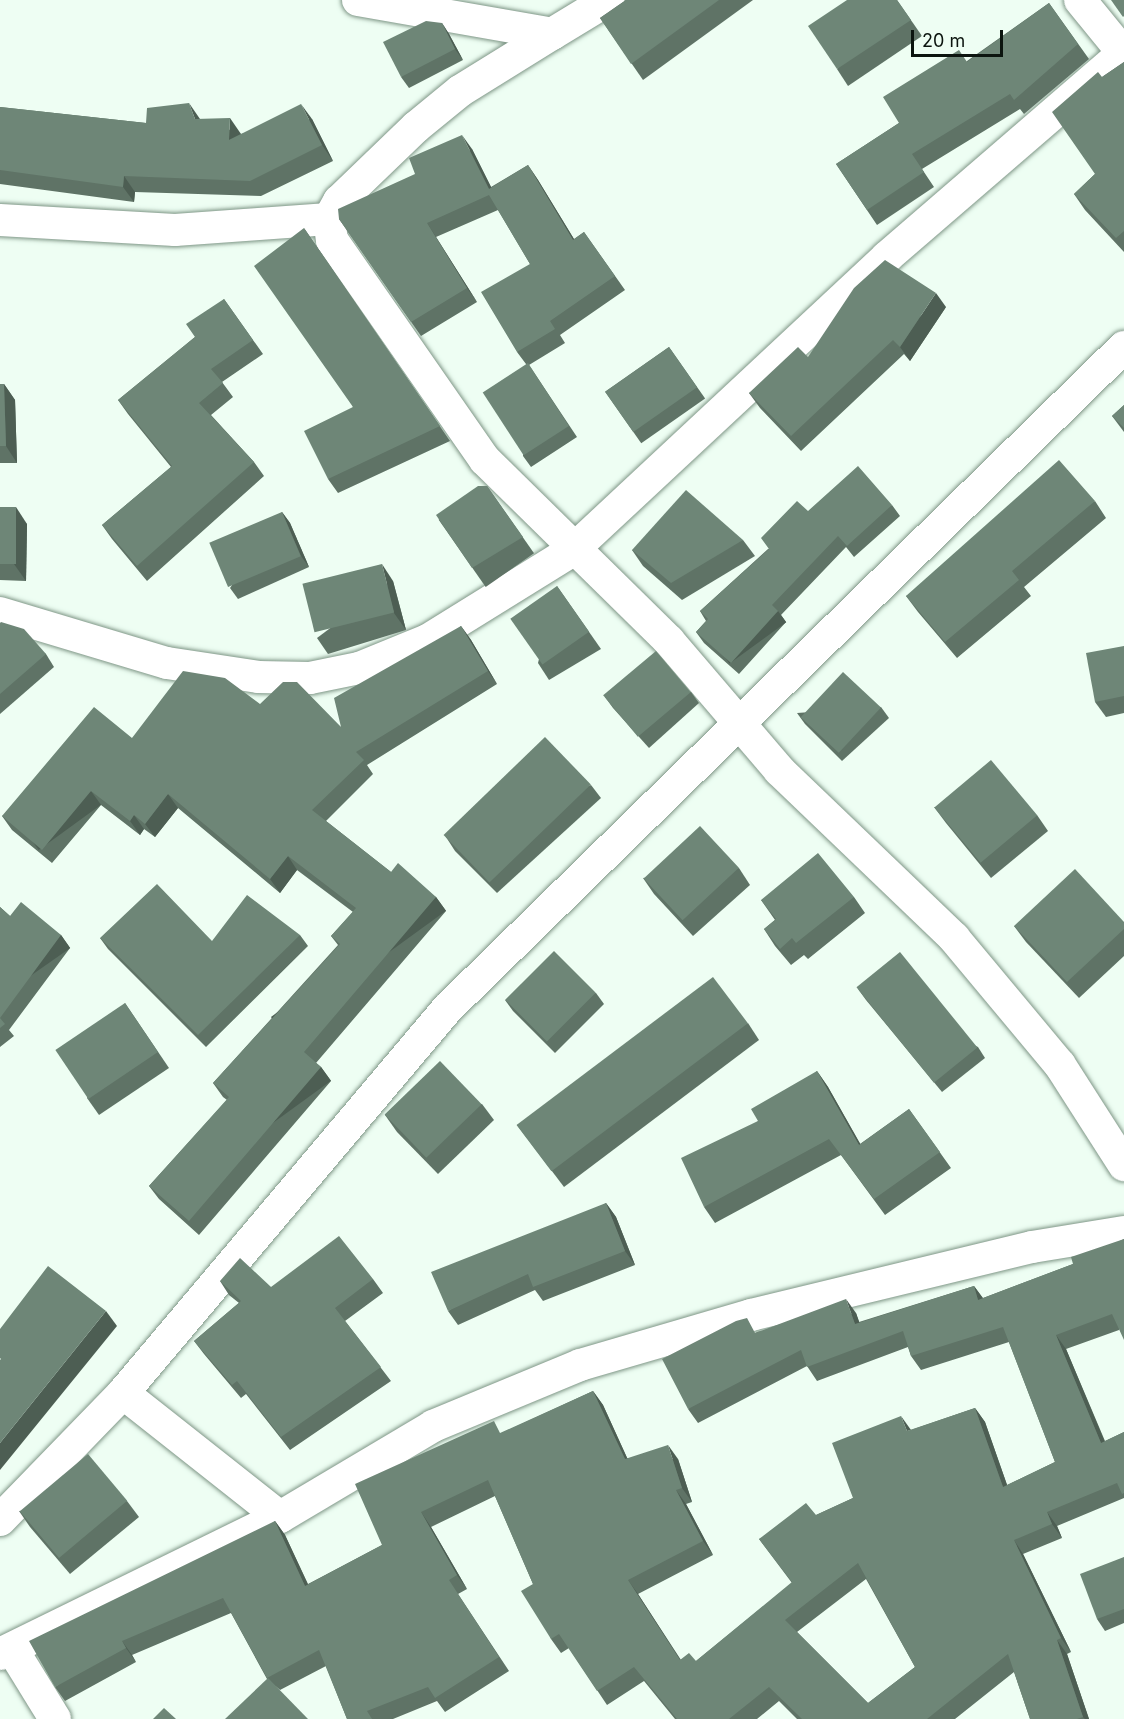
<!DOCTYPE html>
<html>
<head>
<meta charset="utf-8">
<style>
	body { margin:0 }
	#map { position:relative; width:1124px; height:1719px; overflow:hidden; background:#eefef3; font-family:Inter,sans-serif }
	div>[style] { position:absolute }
	.roads { filter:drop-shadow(0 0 2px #7e9686) drop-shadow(0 0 2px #7e9686) }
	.minor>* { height:32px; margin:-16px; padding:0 16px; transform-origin:16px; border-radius:16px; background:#fff }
	.wall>* { inset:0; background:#5f7366; transform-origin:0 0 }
	.shaded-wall>* { inset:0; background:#4d5e53; transform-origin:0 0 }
	.building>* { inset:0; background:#6e8677; transform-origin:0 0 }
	span { translate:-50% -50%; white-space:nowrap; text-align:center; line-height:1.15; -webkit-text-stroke:4.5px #eefef3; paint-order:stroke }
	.scale { position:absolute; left:911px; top:30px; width:92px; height:27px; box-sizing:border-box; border:3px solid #0c150f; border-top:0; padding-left:8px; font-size:18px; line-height:21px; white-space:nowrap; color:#0c150f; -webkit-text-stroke:4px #eefef3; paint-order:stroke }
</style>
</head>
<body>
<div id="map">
	<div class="roads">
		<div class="minor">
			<div style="left:358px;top:0;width:197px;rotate:9.9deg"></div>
			<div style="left:552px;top:34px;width:66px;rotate:-31.3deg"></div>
			<div style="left:1080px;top:0;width:70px;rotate:50.8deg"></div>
			<div style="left:552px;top:34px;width:108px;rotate:148.2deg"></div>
			<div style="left:460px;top:91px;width:57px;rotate:140.7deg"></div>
			<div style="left:416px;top:127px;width:107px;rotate:136.1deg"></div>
			<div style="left:339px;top:201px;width:21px;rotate:119deg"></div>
			<div style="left:329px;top:219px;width:21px;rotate:82deg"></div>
			<div style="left:332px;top:240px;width:268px;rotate:55.2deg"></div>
			<div style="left:485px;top:460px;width:258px;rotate:44.5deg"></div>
			<div style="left:669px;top:641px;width:170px;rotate:49.5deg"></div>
			<div style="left:779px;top:770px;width:243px;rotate:43.8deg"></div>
			<div style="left:954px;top:938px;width:165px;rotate:50.2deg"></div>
			<div style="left:1060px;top:1065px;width:119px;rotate:57.4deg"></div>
			<div style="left:0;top:220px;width:175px;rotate:3.3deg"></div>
			<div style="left:175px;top:230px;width:154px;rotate:-4.1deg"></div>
			<div style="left:0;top:613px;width:174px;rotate:16.7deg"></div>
			<div style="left:167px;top:663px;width:92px;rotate:8.7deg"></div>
			<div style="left:258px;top:677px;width:52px;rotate:1.1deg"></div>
			<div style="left:310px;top:678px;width:50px;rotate:-11.5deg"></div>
			<div style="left:359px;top:668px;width:74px;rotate:-22.1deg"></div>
			<div style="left:428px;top:640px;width:171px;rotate:-31.8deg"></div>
			<div style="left:573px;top:550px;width:429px;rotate:-43deg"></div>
			<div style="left:887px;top:257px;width:312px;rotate:-40.8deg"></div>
			<div style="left:123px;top:1393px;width:200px;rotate:38.3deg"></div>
			<div style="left:0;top:1520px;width:177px;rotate:-45.9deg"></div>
			<div style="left:123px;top:1393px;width:502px;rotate:-49.84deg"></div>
			<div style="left:447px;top:1009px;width:947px;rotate:-44.36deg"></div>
			<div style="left:12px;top:1649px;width:82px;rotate:58.4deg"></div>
			<div style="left:0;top:1654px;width:312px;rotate:-26.1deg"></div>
			<div style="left:280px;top:1517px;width:178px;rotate:-30.7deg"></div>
			<div style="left:433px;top:1426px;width:159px;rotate:-22.5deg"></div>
			<div style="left:580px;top:1365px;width:178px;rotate:-16.3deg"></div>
			<div style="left:751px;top:1315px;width:289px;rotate:-13.6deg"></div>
			<div style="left:1032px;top:1247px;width:93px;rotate:-9.3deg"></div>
		</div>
	</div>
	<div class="wall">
		<div style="clip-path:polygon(626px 0,753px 0,643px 80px,600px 18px)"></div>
		<div style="clip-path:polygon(897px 0,922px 36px,848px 86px,837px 69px)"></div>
		<div style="clip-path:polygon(1049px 3px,1089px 59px,1024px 114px,1020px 109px,922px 169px,934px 187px,877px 225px,836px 164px,899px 123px,967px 61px)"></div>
		<div style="clip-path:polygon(442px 23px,449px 34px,463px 60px,409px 88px,401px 77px)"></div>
		<div style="clip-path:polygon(1124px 62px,1124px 252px,1085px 210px,1074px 194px,1095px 174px,1102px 77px)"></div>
		<div style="clip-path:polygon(0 107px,146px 123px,200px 119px,241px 134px,312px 119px,333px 161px,261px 196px,135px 192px,134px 202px,0 184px)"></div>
		<div style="clip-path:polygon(472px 149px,491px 187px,528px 165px,538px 180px,574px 239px,584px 232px,625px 290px,560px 335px,565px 343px,529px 365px,577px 437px,531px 467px,523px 456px,526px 364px,517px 352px,530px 264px,498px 210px,436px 237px,477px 302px,421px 336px,339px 219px)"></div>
		<div style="clip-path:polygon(304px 228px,450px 441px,338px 493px,328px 479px,353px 407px)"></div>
		<div style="clip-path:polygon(224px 299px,263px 354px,222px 382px,233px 397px,211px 415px,254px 462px,264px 476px,147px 581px,112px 539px,102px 525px,171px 467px,128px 414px,118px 400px,195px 337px)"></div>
		<div style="clip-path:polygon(946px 307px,910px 361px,904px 354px,801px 451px,760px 408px,749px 393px,808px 357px)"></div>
		<div style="left:669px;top:347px;width:63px;height:78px;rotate:55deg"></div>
		<div style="clip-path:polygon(0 384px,4px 384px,15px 400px,17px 463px,0 463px)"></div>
		<div style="clip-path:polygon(1124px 405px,1124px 432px,1112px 416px)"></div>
		<div style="left:487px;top:486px;width:82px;height:59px;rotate:55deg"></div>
		<div style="clip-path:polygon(1095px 501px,1106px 518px,1024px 587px,1031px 596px,957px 658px,918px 612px,906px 596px)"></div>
		<div style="clip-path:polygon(892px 505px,900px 516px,854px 557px,846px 547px,781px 615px,786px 622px,739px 674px,704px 643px,696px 632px,706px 621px,700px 611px,768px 549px)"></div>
		<div style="clip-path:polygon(0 507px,27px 524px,26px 581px,0 580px)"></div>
		<div style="clip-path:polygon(282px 512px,290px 523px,309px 567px,238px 599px,230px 588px)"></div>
		<div style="clip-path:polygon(743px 540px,755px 556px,682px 600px,643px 566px,632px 550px)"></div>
		<div style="clip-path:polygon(393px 581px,406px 630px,328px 654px,317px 638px)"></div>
		<div style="clip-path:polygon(557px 586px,601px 649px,549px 680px,538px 663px)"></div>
		<div style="clip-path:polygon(0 623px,46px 654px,54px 667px,0 714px)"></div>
		<div style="clip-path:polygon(461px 626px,471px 640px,497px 684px,367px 765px,373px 774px,326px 821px,391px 872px,436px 897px,446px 911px,316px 1063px,321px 1067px,331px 1081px,199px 1235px,159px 1199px,149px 1186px,227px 1100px,223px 1097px,213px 1083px,338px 945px,331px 936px,353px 912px,297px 870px,280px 893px,178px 808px,155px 837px,144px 829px,140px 835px,101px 805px,52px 863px,12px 830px,2px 816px,132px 738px,260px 704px,341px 727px)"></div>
		<div style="clip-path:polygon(1124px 646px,1124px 713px,1106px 717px,1095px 702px)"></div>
		<div style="clip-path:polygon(691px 692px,699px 703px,649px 748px,613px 708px,605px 697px)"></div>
		<div style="clip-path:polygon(881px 707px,889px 718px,842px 761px,805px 724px,797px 713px)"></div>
		<div style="clip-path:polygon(591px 785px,601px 798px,497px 893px,455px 851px,446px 837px)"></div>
		<div style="clip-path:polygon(934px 807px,1037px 815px,1048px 831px,991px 878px,946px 823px)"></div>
		<div style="clip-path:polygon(739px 868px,750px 885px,693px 936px,654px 894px,643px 878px)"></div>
		<div style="clip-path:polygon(854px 897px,865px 913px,808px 959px,804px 955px,791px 965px,775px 946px,764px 929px,775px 920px,761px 900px)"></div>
		<div style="clip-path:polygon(0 907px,10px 916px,61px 935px,70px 948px,9px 1030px,14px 1036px,0 1047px)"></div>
		<div style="clip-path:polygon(1124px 922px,1124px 956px,1079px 998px,1026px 942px,1014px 926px)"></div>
		<div style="clip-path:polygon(300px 935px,308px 946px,206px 1047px,108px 949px,100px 938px,212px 941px)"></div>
		<div style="clip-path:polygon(858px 989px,978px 1047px,985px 1058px,942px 1092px,866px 1000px)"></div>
		<div style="clip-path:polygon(596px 993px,604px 1004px,555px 1053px,513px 1011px,505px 1000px)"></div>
		<div style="clip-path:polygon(125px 1003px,169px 1068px,99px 1115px,87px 1098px)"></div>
		<div style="clip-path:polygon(748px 1023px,759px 1040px,564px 1187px,517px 1125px)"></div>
		<div style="clip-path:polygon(817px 1071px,828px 1087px,860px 1144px,909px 1109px,951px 1168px,885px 1215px,841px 1155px,715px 1223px,704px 1207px,758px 1121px)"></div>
		<div style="clip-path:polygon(482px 1104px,494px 1120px,438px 1174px,397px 1132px,385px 1115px)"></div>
		<div style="clip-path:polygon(606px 1203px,616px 1217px,635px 1265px,543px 1301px,535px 1290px,458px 1325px,448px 1311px)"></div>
		<div style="clip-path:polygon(evenodd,1124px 1239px,1119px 1330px,1066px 1349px,1105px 1441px,1124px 1432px,1124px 1498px,1057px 1526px,1062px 1538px,1023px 1554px,1071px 1652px,1067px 1654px,1089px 1719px,1030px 1719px,1014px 1672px,955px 1719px,797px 1719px,779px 1701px,757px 1719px,675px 1719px,644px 1681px,607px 1705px,569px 1648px,561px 1653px,551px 1639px,533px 1584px,495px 1496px,431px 1527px,467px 1589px,458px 1594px,509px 1671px,445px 1712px,437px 1701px,393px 1719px,347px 1719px,326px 1666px,280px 1690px,267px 1679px,231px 1613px,132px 1655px,136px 1662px,65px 1701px,55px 1687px,275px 1521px,285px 1535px,308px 1584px,382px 1545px,502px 1433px,593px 1391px,603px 1405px,627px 1458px,678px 1459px,692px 1502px,686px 1504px,713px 1555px,638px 1594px,681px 1660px,696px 1661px,792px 1583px,759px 1539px,816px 1515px,853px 1498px,911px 1430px,975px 1408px,985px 1422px,1007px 1485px,1055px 1462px,1009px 1342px,921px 1370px,911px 1356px,908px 1347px,817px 1381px,807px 1366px,698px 1423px,688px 1409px,757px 1332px,856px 1313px,859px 1322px,974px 1286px,983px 1298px,1073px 1264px,1124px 1239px,866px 1579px,915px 1667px,868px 1703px,797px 1632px,866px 1579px)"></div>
		<div style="clip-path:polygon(373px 1279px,383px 1293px,345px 1321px,391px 1381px,290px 1450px,246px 1394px,241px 1398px,204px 1354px,194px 1341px,239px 1303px,229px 1295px,220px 1281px,271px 1287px)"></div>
		<div style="clip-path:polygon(127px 1501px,139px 1517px,70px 1574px,30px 1527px,19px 1511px)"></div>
		<div style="clip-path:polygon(1124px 1557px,1124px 1623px,1105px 1631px,1097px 1619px)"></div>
	</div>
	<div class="shaded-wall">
		<div style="clip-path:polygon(442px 23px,449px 34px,463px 60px,455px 49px)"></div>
		<div style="clip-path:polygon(189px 103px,200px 119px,195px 119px)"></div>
		<div style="clip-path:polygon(301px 104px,312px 119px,333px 161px,322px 145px)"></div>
		<div style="clip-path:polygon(230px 118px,241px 134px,229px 140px)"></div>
		<div style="clip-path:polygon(462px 135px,472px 149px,499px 203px,489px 189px)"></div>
		<div style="clip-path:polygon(528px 165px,538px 180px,583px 254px,573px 240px)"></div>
		<div style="clip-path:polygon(124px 176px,135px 192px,134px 202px,123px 187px)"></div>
		<div style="clip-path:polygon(427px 223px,436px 237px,477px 302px,467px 288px)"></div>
		<div style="clip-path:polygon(936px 293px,946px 307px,910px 361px,900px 347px)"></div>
		<div style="clip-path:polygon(4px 384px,15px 400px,17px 463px,6px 446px)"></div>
		<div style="clip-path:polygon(16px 507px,27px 524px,26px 581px,14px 564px)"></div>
		<div style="clip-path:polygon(282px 512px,290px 523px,309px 567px,301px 556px)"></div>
		<div style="clip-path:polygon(382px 564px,393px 581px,406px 630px,394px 613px)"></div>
		<div style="left:778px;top:611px;width:14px;height:70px;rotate:54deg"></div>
		<div style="clip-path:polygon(461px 626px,471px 640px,497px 684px,488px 671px)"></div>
		<div style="left:91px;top:791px;width:17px;height:77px;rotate:54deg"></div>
		<div style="clip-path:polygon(168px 794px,178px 808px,155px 837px,145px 824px)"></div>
		<div style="clip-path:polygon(134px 815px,144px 829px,140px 835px,130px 821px)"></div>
		<div style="clip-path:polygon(288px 856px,297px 870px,280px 893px,270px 879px)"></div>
		<div style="left:436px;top:897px;width:17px;height:204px;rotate:54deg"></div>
		<div style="left:61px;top:935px;width:16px;height:103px;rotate:55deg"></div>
		<div style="left:321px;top:1067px;width:17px;height:203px;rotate:54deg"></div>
		<div style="clip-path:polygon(817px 1071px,828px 1087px,870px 1161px,859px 1145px)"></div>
		<div style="clip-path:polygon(606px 1203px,616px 1217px,635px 1265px,625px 1251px)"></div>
		<div style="clip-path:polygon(974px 1286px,984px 1300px,978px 1300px)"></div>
		<div style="clip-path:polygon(846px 1299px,856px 1313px,865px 1338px,855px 1324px)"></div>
		<div style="clip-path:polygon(106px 1311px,117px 1326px,0 1470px,0 1443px)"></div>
		<div style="clip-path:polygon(1056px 1335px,1066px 1349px,1111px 1457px,1101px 1443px)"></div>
		<div style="clip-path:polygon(593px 1391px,603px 1405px,634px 1473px,625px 1459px)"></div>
		<div style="clip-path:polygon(975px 1408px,985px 1422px,1013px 1502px,1003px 1487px)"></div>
		<div style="clip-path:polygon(901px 1416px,911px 1430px,907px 1431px)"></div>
		<div style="clip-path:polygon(668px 1445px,678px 1459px,692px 1502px,682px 1488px)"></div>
		<div style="clip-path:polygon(676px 1490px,686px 1504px,713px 1555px,703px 1541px)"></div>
		<div style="clip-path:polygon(421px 1512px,431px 1527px,467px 1589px,457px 1575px)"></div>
		<div style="clip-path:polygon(1047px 1512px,1057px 1526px,1062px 1538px,1052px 1524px)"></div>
		<div style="clip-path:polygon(275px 1521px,285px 1535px,315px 1600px,305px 1586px)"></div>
		<div style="clip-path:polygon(1014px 1540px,1023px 1554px,1071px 1652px,1061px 1638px)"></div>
		<div style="clip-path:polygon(628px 1580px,638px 1594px,690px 1675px,680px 1660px)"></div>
		<div style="clip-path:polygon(1057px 1640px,1067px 1654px,1089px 1719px,1085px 1719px,1083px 1717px)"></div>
		<div style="clip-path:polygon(122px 1641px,132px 1655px,136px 1662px,126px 1648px)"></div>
	</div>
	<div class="building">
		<div style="clip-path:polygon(626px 0,719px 0,631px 64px,600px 18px)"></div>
		<div style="clip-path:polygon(847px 0,897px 0,911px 20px,837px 69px,808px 26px)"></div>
		<div style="clip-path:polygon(1111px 0,1124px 0,1124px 16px,1123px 17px)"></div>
		<div style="clip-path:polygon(1049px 3px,1078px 44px,1014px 100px,1010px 94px,912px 154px,924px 172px,867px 210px,836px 164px,899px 123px,883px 97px,959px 50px,967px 62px)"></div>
		<div style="clip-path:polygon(426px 21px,442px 23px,455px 49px,401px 77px,383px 42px)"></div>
		<div style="clip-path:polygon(1124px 62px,1124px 231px,1116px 238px,1074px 194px,1095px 174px,1052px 112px,1098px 72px,1102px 77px)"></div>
		<div style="clip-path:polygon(189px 103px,195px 119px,230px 118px,229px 140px,301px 104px,322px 145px,250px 181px,124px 176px,123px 187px,0 170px,0 107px,146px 123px,147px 108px)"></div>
		<div style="clip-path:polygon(462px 135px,489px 189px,528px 165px,573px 240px,584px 232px,615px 276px,550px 321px,555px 329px,517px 352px,481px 292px,530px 264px,489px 195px,427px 223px,467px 288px,411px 322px,339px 219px,338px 209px,415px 174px,409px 158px)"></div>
		<div style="clip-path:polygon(304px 228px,440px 426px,328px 479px,304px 431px,353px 407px,254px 266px)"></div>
		<div style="clip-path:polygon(885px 260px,936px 293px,900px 347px,893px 340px,791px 436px,749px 393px,798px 347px,808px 357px,854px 288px)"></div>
		<div style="clip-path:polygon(224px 299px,253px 340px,211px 369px,223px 383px,199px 403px,254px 462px,137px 566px,102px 525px,172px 466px,118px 400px,195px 337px,186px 324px)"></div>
		<div style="left:669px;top:347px;width:49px;height:78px;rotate:55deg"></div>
		<div style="left:528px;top:363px;width:75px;height:54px;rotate:57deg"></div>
		<div style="clip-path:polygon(0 384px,4px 384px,6px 446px,0 446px)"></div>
		<div style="clip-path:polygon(1124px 405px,1124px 428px,1112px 416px)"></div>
		<div style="clip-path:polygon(1059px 460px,1095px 501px,1012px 571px,1019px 580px,945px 642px,906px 596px)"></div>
		<div style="clip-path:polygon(858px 466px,892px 505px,847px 546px,838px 536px,772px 605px,778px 611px,731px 663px,696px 632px,708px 619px,700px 611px,769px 549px,761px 538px,797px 501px,808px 511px)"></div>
		<div style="clip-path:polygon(478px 486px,487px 486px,523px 537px,472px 568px,436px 515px)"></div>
		<div style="clip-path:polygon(686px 490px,743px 540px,671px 583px,632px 550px)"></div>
		<div style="left:0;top:507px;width:16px;height:57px"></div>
		<div style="left:282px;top:512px;width:48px;height:79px;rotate:67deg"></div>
		<div style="left:382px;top:564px;width:50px;height:82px;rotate:76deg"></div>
		<div style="left:557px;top:586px;width:56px;height:57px;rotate:55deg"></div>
		<div style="clip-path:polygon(1px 622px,24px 629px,46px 654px,0 694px,0 623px)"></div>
		<div style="clip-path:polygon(461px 626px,488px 671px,356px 752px,364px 760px,312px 810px,391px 872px,398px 863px,436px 897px,304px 1052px,321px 1067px,189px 1221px,149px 1186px,229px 1097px,213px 1083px,340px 944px,331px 936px,356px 908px,288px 856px,270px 879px,168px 794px,145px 824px,134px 815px,130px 821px,91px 791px,42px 850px,2px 816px,94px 707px,132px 738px,183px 671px,225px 678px,260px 704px,283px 682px,297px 682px,341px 727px,334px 698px)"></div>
		<div style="clip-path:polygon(1124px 646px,1124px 696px,1095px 702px,1086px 653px)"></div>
		<div style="left:656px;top:651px;width:54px;height:69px;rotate:50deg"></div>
		<div style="left:843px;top:672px;width:52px;height:62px;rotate:43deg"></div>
		<div style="left:545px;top:737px;width:66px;height:141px;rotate:46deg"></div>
		<div style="left:991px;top:760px;width:72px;height:74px;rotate:50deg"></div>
		<div style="left:700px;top:826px;width:57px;height:77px;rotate:47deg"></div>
		<div style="clip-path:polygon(818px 853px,854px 897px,796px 943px,792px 938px,780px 949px,764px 929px,776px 919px,761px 900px)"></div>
		<div style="clip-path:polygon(1075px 869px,1124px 922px,1124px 929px,1067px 982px,1014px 926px)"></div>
		<div style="clip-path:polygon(157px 884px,212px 941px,247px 895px,300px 935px,198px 1035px,100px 938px)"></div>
		<div style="clip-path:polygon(21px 902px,61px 935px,0 1018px,5px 1024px,0 1028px,0 907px,10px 916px)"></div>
		<div style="left:554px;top:951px;width:59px;height:69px;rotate:45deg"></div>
		<div style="left:900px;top:952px;width:123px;height:56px;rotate:51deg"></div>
		<div style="left:713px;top:977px;width:58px;height:246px;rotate:53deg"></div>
		<div style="left:125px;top:1003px;width:59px;height:84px;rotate:56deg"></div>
		<div style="left:440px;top:1061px;width:60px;height:77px;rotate:46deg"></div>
		<div style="clip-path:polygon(817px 1071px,859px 1145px,909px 1109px,940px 1152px,874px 1199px,829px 1139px,704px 1207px,681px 1158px,758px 1121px,751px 1109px)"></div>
		<div style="clip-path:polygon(606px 1203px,625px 1251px,533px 1287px,528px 1274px,448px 1311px,431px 1272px)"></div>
		<div style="clip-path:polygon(339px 1236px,373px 1279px,335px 1308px,381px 1367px,281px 1437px,237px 1381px,232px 1385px,194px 1341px,241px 1301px,220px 1281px,240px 1258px,271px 1287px)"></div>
		<div style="clip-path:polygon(evenodd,1124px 1239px,1124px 1340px,1112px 1314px,1056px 1335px,1101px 1443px,1124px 1432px,1124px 1493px,1122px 1494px,1117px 1483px,1047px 1512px,1052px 1524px,1014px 1540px,1061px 1638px,1057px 1640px,1083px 1717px,1077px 1719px,1030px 1719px,1008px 1654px,927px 1719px,802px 1719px,769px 1687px,729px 1719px,677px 1719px,634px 1667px,597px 1691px,559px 1634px,551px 1639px,521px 1591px,533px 1584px,488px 1480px,421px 1512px,457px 1575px,449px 1580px,499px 1657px,435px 1698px,428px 1687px,367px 1711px,372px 1719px,347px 1719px,319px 1650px,267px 1678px,223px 1598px,122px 1641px,126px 1648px,55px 1687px,29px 1641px,275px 1521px,305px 1586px,382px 1545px,355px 1484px,494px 1421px,500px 1433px,593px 1391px,625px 1459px,668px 1445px,682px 1488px,676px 1490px,703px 1541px,628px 1580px,680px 1660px,689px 1653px,696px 1661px,792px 1582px,759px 1539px,806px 1503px,816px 1515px,853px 1498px,832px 1443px,901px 1416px,907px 1431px,975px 1408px,1003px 1487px,1055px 1462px,1003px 1327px,911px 1356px,903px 1331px,807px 1367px,801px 1350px,688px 1409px,662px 1359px,736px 1321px,747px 1318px,755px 1333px,846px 1299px,855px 1324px,974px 1286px,978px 1300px,1073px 1264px,1071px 1257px,1124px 1239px,858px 1563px,915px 1667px,868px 1703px,785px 1620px,858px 1563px)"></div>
		<div style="clip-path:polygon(48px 1266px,106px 1311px,0 1443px,0 1360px,1px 1359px,0 1358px,0 1329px)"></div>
		<div style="left:88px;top:1454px;width:61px;height:89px;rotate:50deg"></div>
		<div style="clip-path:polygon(1124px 1557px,1124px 1609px,1097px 1619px,1080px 1574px)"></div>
		<div style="clip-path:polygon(268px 1678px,308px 1719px,225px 1719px)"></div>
		<div style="clip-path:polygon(164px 1708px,176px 1719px,153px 1719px)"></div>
	</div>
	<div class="scale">20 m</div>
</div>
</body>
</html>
